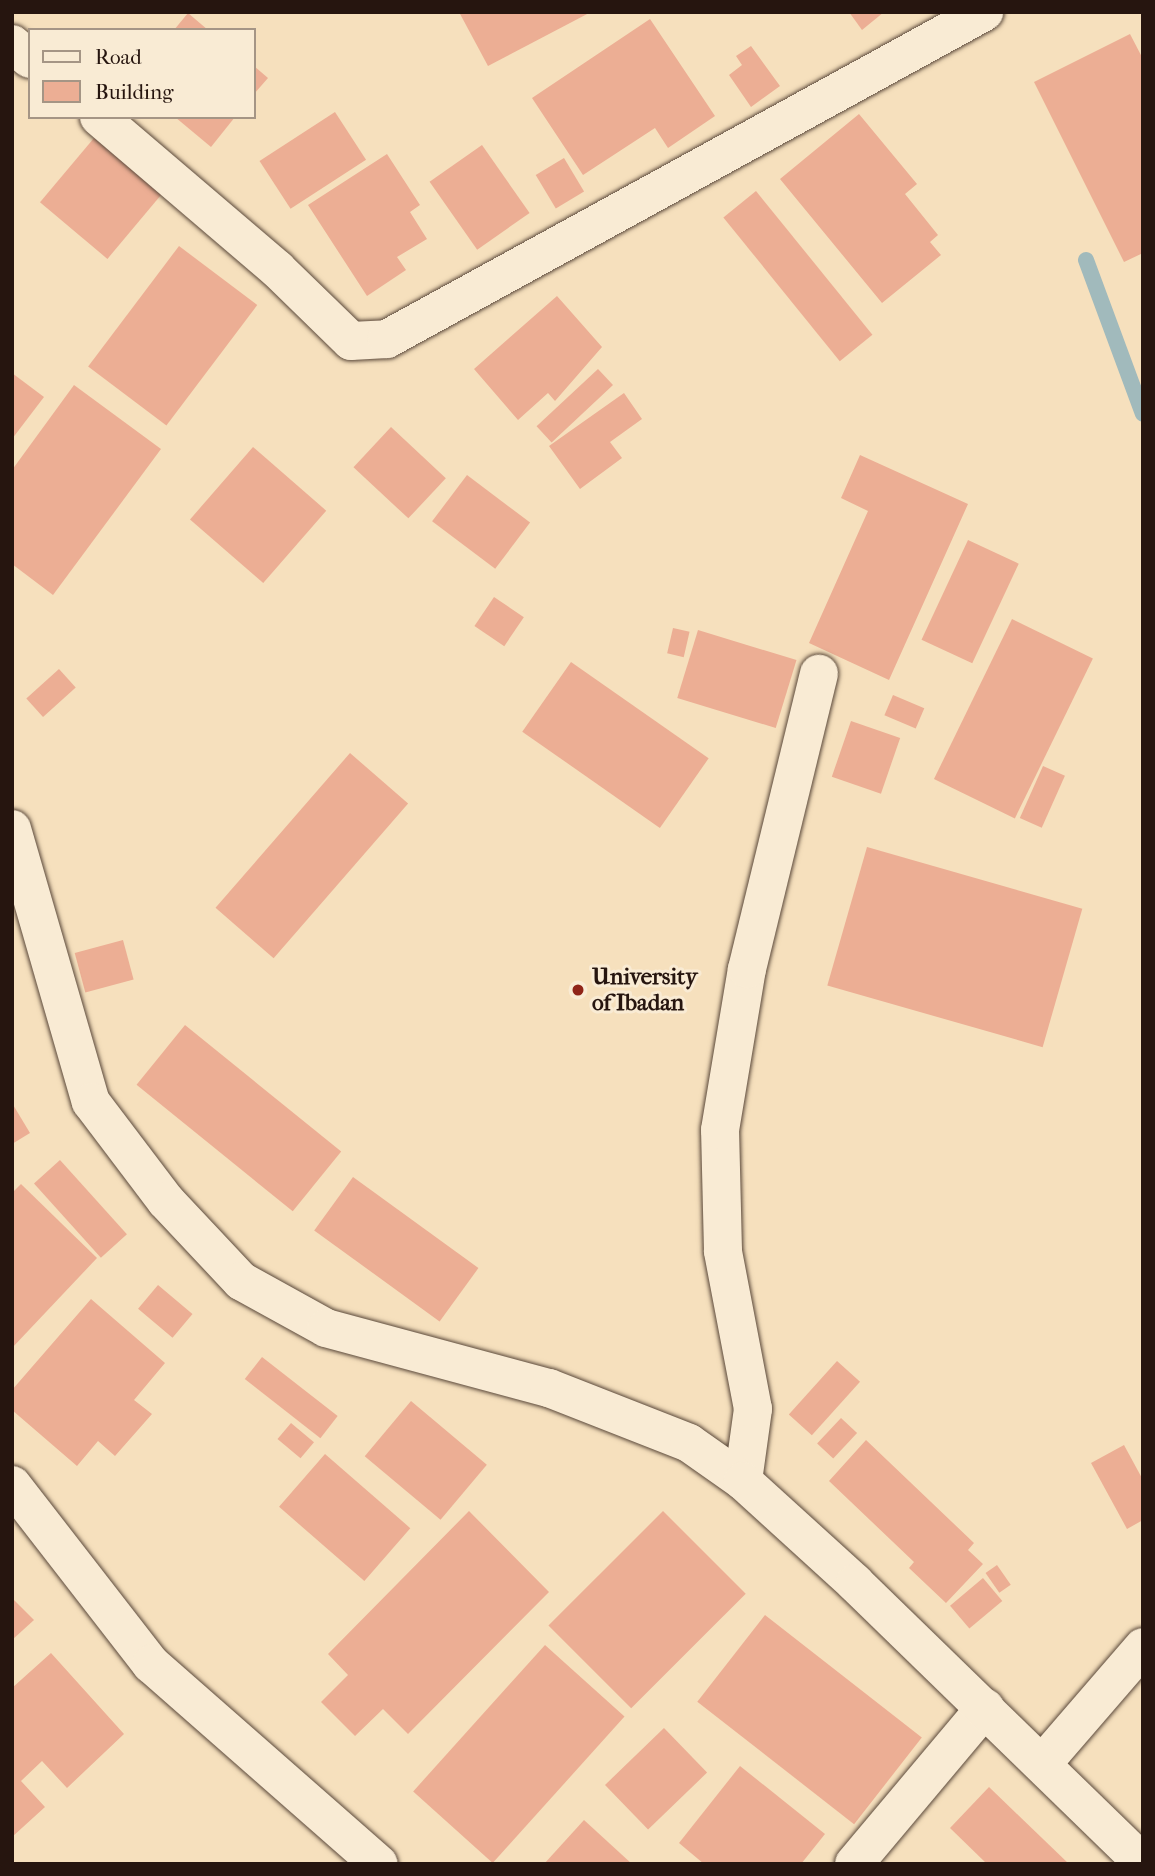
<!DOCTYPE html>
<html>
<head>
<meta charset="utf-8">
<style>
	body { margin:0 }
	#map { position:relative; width:1155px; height:1876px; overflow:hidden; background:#f6e0bd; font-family:"IM FELL French Canon",serif }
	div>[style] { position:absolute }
	.stream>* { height:16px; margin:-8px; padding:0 8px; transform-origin:8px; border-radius:8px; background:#a1babc }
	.building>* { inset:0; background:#ecae94; transform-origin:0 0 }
	.roads { filter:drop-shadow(0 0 2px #5a483a) drop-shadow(0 0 2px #5a483a) }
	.street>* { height:38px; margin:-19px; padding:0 19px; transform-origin:19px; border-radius:19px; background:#f9ebd4 }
	.secondary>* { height:38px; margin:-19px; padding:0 19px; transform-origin:19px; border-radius:19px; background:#f9ebd4 }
	.dots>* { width:19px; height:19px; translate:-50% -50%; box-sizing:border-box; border:4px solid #f9ebd4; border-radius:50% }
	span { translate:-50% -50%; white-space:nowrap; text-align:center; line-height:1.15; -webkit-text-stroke:6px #f9ebd4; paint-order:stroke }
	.poi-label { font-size:23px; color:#26150f; font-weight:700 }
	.left { translate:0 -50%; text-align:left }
	.frame { position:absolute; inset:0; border:14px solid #26150f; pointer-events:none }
	.legend { position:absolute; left:28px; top:28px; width:228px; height:91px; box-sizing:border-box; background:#f9ebd4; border:2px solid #a59585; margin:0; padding:9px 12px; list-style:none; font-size:21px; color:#26150f }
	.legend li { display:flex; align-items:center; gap:14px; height:35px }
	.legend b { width:35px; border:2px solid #a59585 }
</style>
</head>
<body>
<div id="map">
	<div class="stream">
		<div style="left:1086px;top:260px;width:164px;rotate:69.7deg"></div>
	</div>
	<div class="building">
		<div style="clip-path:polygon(459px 12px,591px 12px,488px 66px)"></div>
		<div style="clip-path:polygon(849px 12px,884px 12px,862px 30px)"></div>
		<div style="clip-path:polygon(188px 13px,208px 30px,174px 30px)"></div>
		<div style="clip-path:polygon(650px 19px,715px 116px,668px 148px,655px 128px,583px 175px,532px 98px)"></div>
		<div style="clip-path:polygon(1130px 34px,1143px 59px,1143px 253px,1124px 262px,1034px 82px)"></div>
		<div style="clip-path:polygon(751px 46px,780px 86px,751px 107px,729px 75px,742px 65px,736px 56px)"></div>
		<div style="clip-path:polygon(254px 66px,268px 78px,254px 94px)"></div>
		<div style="left:335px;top:112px;width:57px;height:90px;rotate:57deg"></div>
		<div style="clip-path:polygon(859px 114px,917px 184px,905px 194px,938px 235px,930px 242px,941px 255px,882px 303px,780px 179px)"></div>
		<div style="clip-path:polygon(175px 117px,235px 117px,211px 147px)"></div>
		<div style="left:94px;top:138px;width:88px;height:84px;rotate:40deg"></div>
		<div style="left:482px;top:145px;width:83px;height:64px;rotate:55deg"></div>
		<div style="clip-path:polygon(387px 154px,420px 205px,410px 212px,427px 239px,397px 257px,406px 270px,367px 296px,308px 205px)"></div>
		<div style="left:564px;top:158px;width:39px;height:33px;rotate:59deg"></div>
		<div style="left:756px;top:191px;width:185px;height:42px;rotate:51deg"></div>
		<div style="left:179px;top:246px;width:98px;height:151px;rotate:37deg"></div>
		<div style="clip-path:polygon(557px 296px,602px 347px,555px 401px,548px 393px,518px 420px,474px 369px)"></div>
		<div style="left:598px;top:369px;width:22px;height:84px;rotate:47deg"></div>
		<div style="clip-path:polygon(12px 373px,44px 397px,12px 439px)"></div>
		<div style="clip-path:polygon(74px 385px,161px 449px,53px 595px,12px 564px,12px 470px)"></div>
		<div style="clip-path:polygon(624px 393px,642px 419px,610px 442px,622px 458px,580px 489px,549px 446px)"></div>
		<div style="left:391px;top:427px;width:75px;height:55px;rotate:43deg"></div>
		<div style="left:253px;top:447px;width:97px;height:96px;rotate:41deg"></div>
		<div style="clip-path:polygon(860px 455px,968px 504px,889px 680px,809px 643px,868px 511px,841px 498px)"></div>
		<div style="left:467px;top:475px;width:79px;height:58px;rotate:37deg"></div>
		<div style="left:968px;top:540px;width:56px;height:110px;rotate:25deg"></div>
		<div style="left:494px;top:597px;width:36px;height:35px;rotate:34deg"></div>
		<div style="left:1012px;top:619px;width:90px;height:178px;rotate:26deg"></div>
		<div style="left:673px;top:628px;width:17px;height:26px;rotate:13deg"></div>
		<div style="left:698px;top:630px;width:103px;height:71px;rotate:17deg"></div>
		<div style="left:571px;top:662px;width:168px;height:85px;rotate:35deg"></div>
		<div style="left:59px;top:669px;width:25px;height:44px;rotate:48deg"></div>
		<div style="left:893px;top:695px;width:34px;height:22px;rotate:23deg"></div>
		<div style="left:851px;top:721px;width:52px;height:59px;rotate:19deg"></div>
		<div style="left:350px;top:753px;width:77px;height:205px;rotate:41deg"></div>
		<div style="left:1043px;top:766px;width:24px;height:57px;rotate:24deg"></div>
		<div style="left:867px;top:847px;width:224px;height:144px;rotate:16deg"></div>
		<div style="left:123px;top:940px;width:41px;height:50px;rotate:75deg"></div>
		<div style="left:185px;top:1025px;width:201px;height:77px;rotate:39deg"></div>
		<div style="clip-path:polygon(12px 1103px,30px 1133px,12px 1144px)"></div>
		<div style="left:60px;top:1160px;width:100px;height:35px;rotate:48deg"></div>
		<div style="left:353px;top:1177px;width:155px;height:66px;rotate:36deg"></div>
		<div style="clip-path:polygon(21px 1184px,97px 1258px,12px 1348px,12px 1193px)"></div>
		<div style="left:158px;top:1285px;width:45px;height:31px;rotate:40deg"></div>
		<div style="clip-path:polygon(91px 1299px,165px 1363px,134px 1400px,152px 1414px,115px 1456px,98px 1441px,77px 1466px,12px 1410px,12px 1390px)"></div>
		<div style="left:262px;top:1357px;width:96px;height:28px;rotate:38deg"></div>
		<div style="left:837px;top:1361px;width:31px;height:72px;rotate:42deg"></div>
		<div style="left:411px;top:1401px;width:99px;height:72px;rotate:40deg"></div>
		<div style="left:841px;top:1418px;width:22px;height:35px;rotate:43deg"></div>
		<div style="left:291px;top:1423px;width:30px;height:21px;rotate:40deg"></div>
		<div style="clip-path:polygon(866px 1440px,974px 1543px,968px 1550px,983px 1564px,946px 1603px,909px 1568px,914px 1562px,829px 1481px)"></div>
		<div style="clip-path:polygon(1124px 1445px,1143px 1480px,1143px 1520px,1127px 1529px,1091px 1463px)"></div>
		<div style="left:325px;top:1454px;width:113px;height:70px;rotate:41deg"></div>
		<div style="clip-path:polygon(469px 1511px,549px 1592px,408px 1734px,383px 1709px,355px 1736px,321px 1702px,348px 1675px,328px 1654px)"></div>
		<div style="left:663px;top:1511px;width:117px;height:162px;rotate:45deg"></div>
		<div style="left:997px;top:1565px;width:24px;height:14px;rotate:55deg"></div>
		<div style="left:983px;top:1578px;width:30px;height:43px;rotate:50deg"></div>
		<div style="clip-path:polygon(12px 1598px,34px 1620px,12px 1640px)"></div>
		<div style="left:765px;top:1615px;width:199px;height:110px;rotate:38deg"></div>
		<div style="left:545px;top:1645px;width:107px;height:197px;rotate:42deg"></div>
		<div style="clip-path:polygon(51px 1653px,124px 1734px,67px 1788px,42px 1761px,21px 1781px,45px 1807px,12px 1837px,12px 1688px)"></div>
		<div style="left:664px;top:1728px;width:62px;height:82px;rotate:46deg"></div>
		<div style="clip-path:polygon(740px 1766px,825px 1834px,801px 1864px,704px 1864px,679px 1843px)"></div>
		<div style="clip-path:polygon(989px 1787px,1069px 1864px,987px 1864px,950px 1828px)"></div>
		<div style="clip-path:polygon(584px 1820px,632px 1864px,544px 1864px)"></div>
	</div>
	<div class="roads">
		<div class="street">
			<div style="left:12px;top:44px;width:23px;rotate:40deg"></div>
			<div style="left:99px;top:117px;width:234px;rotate:40.5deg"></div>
			<div style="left:277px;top:269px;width:103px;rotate:44.2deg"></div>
			<div style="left:351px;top:341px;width:36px;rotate:-3deg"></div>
			<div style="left:387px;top:339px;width:681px;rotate:-28.71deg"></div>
			<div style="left:743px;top:1481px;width:73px;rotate:-82.1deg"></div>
			<div style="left:753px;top:1409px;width:161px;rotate:-100.8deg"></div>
			<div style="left:723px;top:1251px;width:121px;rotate:-91.4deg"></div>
			<div style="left:720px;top:1130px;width:163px;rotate:-80.5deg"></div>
			<div style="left:747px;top:969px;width:304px;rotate:-76.3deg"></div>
			<div style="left:12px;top:1485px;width:227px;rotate:52.2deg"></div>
			<div style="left:151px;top:1664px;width:303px;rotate:41.3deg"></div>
			<div style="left:1043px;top:1763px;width:153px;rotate:-49.2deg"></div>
			<div style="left:854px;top:1864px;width:204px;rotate:-50deg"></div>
		</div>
		<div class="secondary">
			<div style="left:12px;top:829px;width:284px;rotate:73.9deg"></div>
			<div style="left:91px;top:1102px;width:124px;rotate:52.9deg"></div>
			<div style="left:166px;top:1201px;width:110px;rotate:46.8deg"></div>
			<div style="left:241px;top:1281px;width:97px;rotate:28.9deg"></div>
			<div style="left:326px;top:1328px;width:231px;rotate:15.1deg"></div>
			<div style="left:549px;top:1388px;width:150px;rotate:21.4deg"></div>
			<div style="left:689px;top:1443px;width:66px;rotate:35.1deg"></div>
			<div style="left:743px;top:1481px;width:151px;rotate:42.3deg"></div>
			<div style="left:855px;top:1583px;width:402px;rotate:44.2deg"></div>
		</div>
	</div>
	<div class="dots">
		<div style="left:578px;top:990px;background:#8f2418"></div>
	</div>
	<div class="poi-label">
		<span class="left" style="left:592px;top:990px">University<br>of Ibadan</span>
	</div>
	<div class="frame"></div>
	<ul class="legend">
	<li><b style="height:9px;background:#f9ebd4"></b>Road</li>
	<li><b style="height:19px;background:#ecae94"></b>Building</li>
	</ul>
</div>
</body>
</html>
